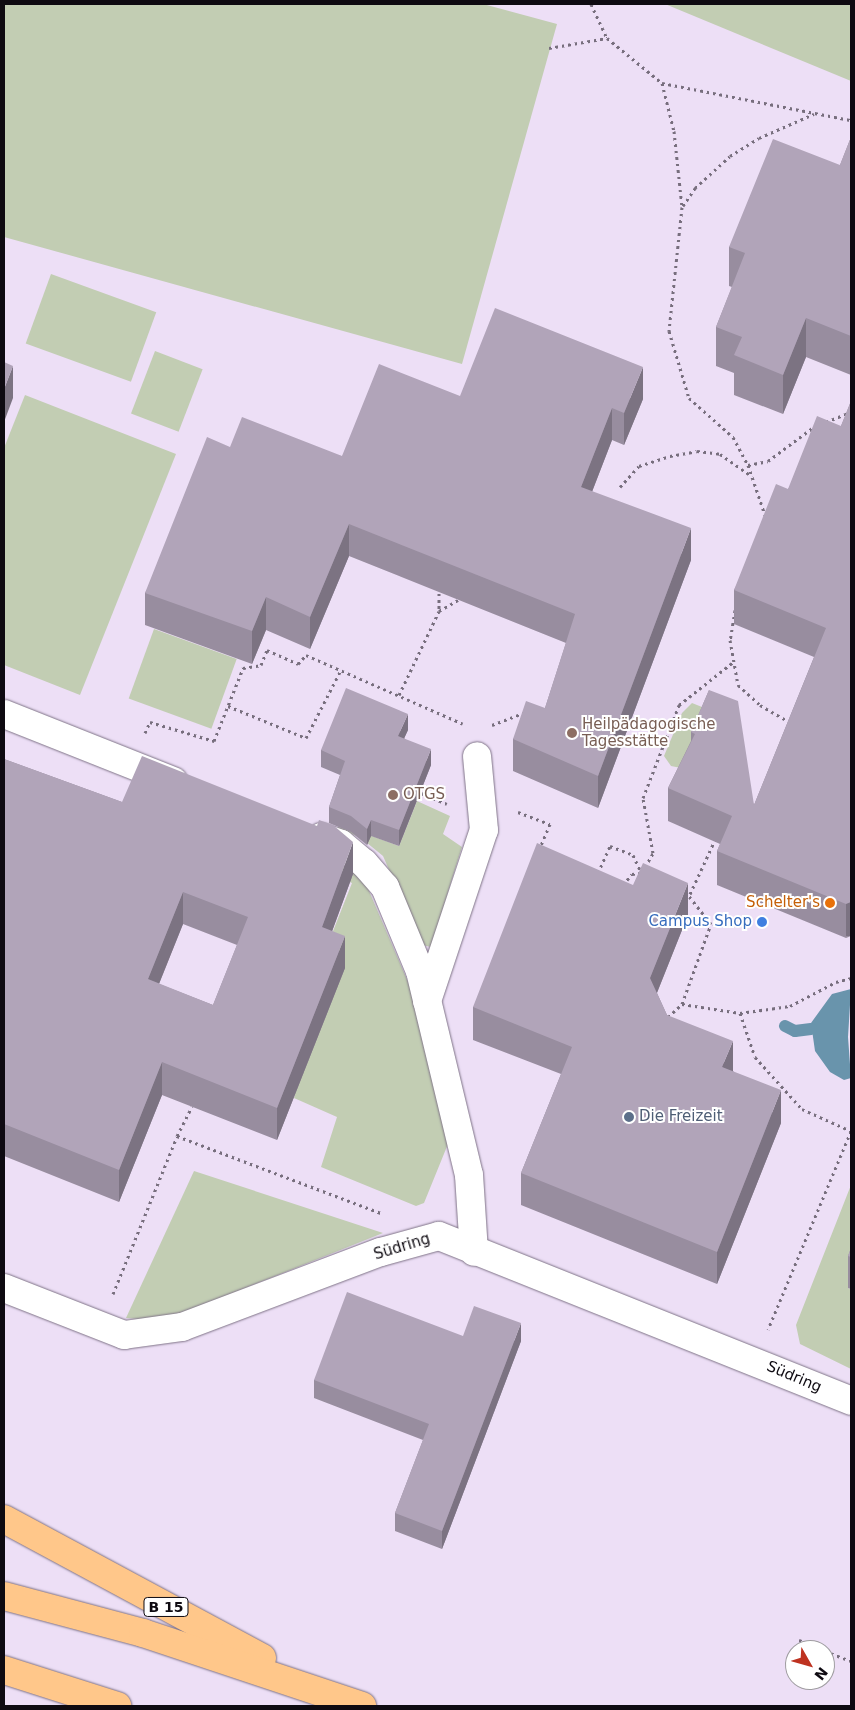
<!DOCTYPE html>
<html>
<head>
<meta charset="utf-8">
<style>
	body { margin:0 }
	#map { position:relative; width:855px; height:1710px; overflow:hidden; background:#eddff6; font-family:"DejaVu Sans",sans-serif }
	div>[style] { position:absolute }
	.green>* { inset:0; background:#c2cdb3; transform-origin:0 0 }
	.water>* { inset:0; background:#6994ac }
	.stream>* { height:12px; margin:-6px; padding:0 6px; transform-origin:6px; border-radius:6px; background:#6994ac }
	.path>* { height:3px; margin-top:-1.5px; transform-origin:0; background:repeating-linear-gradient(90deg,#776e7d 0 2.5px,transparent 0 6.5px) }
	.roads { filter:drop-shadow(0 0 1px #7f7387) drop-shadow(0 0 1px #7f7387) }
	.minor>* { height:28px; margin:-14px; padding:0 14px; transform-origin:14px; border-radius:14px; background:#fff }
	.highway>* { height:28px; margin:-14px; padding:0 14px; transform-origin:14px; border-radius:14px; background:#ffc78a }
	.wall>* { inset:0; background:#988d9f }
	.shaded-wall>* { inset:0; background:#7c7382; transform-origin:0 0 }
	.building>* { inset:0; background:#b1a4b9 }
	.dots>* { width:14px; height:14px; translate:-50% -50%; box-sizing:border-box; border:2px solid #fff; border-radius:50% }
	span { translate:-50% -50%; white-space:nowrap; text-align:center; line-height:1.15; -webkit-text-stroke:4px #fff; paint-order:stroke }
	.shield-label span { padding:1px 4px; background:#fff; border:1px solid; border-radius:4px; -webkit-text-stroke-width:0 }
	.shield-label { font-size:14px; color:#0e0a11; font-weight:700 }
	.education-label { font-size:15px; color:#785e54 }
	.left { translate:0 -50%; text-align:left }
	.food-label { font-size:15px; color:#c56008 }
	.right { translate:-100% -50%; text-align:right }
	.shop-label { font-size:15px; color:#366cbe }
	.service-label { font-size:15px; color:#4e5e75 }
	.street-label { font-size:15px; color:#0e0a11 }
	.frame { position:absolute; inset:0; border:5px solid #0e0a11; pointer-events:none }
	.north { position:absolute; left:785px; top:1640px; width:50px; height:50px; box-sizing:border-box; background:#fff; border:1px solid #9f9da0; border-radius:50%; rotate:128deg; font-size:14px; font-weight:700; line-height:20px; text-align:center; color:#0e0a11 }
	.north::after { content:''; display:block; margin:auto; width:18px; height:22px; background:#be3220; clip-path:polygon(50% 0,100% 100%,50% 72%,0 100%) }
</style>
</head>
<body>
<div id="map">
	<div class="green">
		<div style="clip-path:polygon(4px 4px,483px 4px,557px 24px,462px 364px,4px 237px)"></div>
		<div style="clip-path:polygon(665px 4px,851px 4px,851px 81px)"></div>
		<div style="left:51px;top:274px;width:112px;height:74px;rotate:20deg"></div>
		<div style="left:155px;top:351px;width:51px;height:67px;rotate:21deg"></div>
		<div style="clip-path:polygon(25px 395px,176px 454px,80px 695px,4px 665px,4px 448px)"></div>
		<div style="left:154px;top:629px;width:88px;height:74px;rotate:20deg"></div>
		<div style="clip-path:polygon(692px 703px,707px 709px,681px 768px,671px 766px,664px 756px,682px 713px)"></div>
		<div style="clip-path:polygon(417px 801px,450px 816px,443px 834px,462px 847px,431px 947px,422px 945px,383px 856px,361px 838px,338px 828px,339px 824px,399px 846px)"></div>
		<div style="clip-path:polygon(336px 853px,366px 884px,412px 991px,448px 1144px,424px 1203px,416px 1206px,321px 1167px,337px 1117px,294px 1098px,322px 959px,352px 883px,321px 871px)"></div>
		<div style="clip-path:polygon(194px 1171px,383px 1233px,163px 1321px,126px 1318px)"></div>
		<div style="clip-path:polygon(851px 1185px,851px 1280px,848px 1288px,851px 1289px,851px 1369px,800px 1344px,796px 1325px)"></div>
	</div>
	<div class="water">
		<div style="clip-path:polygon(851px 989px,848px 1037px,851px 1078px,844px 1080px,830px 1072px,815px 1051px,811px 1023px,832px 994px)"></div>
	</div>
	<div class="stream">
		<div style="left:785px;top:1026px;width:11px;rotate:27deg"></div>
		<div style="left:795px;top:1031px;width:16px;rotate:-7deg"></div>
	</div>
	<div class="path">
		<div style="left:591px;top:4px;width:38px;rotate:65deg"></div>
		<div style="left:549px;top:48px;width:59px;rotate:-9.8deg"></div>
		<div style="left:607px;top:38px;width:71px;rotate:39.3deg"></div>
		<div style="left:662px;top:83px;width:193px;rotate:11.1deg"></div>
		<div style="left:662px;top:83px;width:49px;rotate:76deg"></div>
		<div style="left:674px;top:131px;width:76px;rotate:84deg"></div>
		<div style="left:682px;top:207px;width:125px;rotate:96deg"></div>
		<div style="left:669px;top:331px;width:70px;rotate:73.4deg"></div>
		<div style="left:689px;top:398px;width:59px;rotate:41.6deg"></div>
		<div style="left:733px;top:437px;width:32px;rotate:62deg"></div>
		<div style="left:748px;top:465px;width:56px;rotate:71.2deg"></div>
		<div style="left:683px;top:206px;width:22px;rotate:-56deg"></div>
		<div style="left:695px;top:188px;width:47px;rotate:-42.4deg"></div>
		<div style="left:730px;top:156px;width:34px;rotate:-32deg"></div>
		<div style="left:759px;top:138px;width:60px;rotate:-23.6deg"></div>
		<div style="left:826px;top:422px;width:27px;rotate:-22deg"></div>
		<div style="left:748px;top:465px;width:20px;rotate:-11deg"></div>
		<div style="left:768px;top:461px;width:59px;rotate:-36.7deg"></div>
		<div style="left:620px;top:487px;width:28px;rotate:-48deg"></div>
		<div style="left:639px;top:466px;width:33px;rotate:-18deg"></div>
		<div style="left:670px;top:456px;width:27px;rotate:-10deg"></div>
		<div style="left:697px;top:451px;width:23px;rotate:7deg"></div>
		<div style="left:720px;top:454px;width:39px;rotate:35deg"></div>
		<div style="left:439px;top:593px;width:18px;rotate:90deg"></div>
		<div style="left:439px;top:611px;width:22px;rotate:-30deg"></div>
		<div style="left:735px;top:610px;width:30px;rotate:99deg"></div>
		<div style="left:730px;top:640px;width:46px;rotate:79.9deg"></div>
		<div style="left:738px;top:685px;width:30px;rotate:42deg"></div>
		<div style="left:760px;top:705px;width:34px;rotate:30deg"></div>
		<div style="left:399px;top:695px;width:93px;rotate:-64.5deg"></div>
		<div style="left:228px;top:706px;width:84px;rotate:22.3deg"></div>
		<div style="left:306px;top:738px;width:76px;rotate:-62.8deg"></div>
		<div style="left:492px;top:725px;width:36px;rotate:-21deg"></div>
		<div style="left:145px;top:733px;width:12px;rotate:-66deg"></div>
		<div style="left:150px;top:722px;width:67px;rotate:16.5deg"></div>
		<div style="left:214px;top:741px;width:79px;rotate:-68.3deg"></div>
		<div style="left:243px;top:668px;width:18px;rotate:-9deg"></div>
		<div style="left:261px;top:665px;width:16px;rotate:-68deg"></div>
		<div style="left:267px;top:650px;width:34px;rotate:24deg"></div>
		<div style="left:298px;top:664px;width:12px;rotate:-48deg"></div>
		<div style="left:306px;top:655px;width:171px;rotate:23.7deg"></div>
		<div style="left:421px;top:793px;width:28px;rotate:23deg"></div>
		<div style="left:518px;top:812px;width:34px;rotate:21deg"></div>
		<div style="left:550px;top:824px;width:25px;rotate:113deg"></div>
		<div style="left:645px;top:867px;width:16px;rotate:-60deg"></div>
		<div style="left:653px;top:853px;width:56px;rotate:-100.3deg"></div>
		<div style="left:643px;top:798px;width:100px;rotate:-68.8deg"></div>
		<div style="left:679px;top:705px;width:68px;rotate:-38.4deg"></div>
		<div style="left:598px;top:873px;width:30px;rotate:-66deg"></div>
		<div style="left:610px;top:846px;width:25px;rotate:21deg"></div>
		<div style="left:633px;top:855px;width:19px;rotate:65deg"></div>
		<div style="left:623px;top:885px;width:14px;rotate:-51deg"></div>
		<div style="left:632px;top:874px;width:9px;rotate:-6deg"></div>
		<div style="left:690px;top:894px;width:60px;rotate:-65.2deg"></div>
		<div style="left:682px;top:1004px;width:59px;rotate:8.8deg"></div>
		<div style="left:740px;top:1013px;width:46px;rotate:71.2deg"></div>
		<div style="left:755px;top:1057px;width:70px;rotate:47.9deg"></div>
		<div style="left:802px;top:1109px;width:54px;rotate:24.2deg"></div>
		<div style="left:851px;top:1131px;width:215px;rotate:112.7deg"></div>
		<div style="left:740px;top:1013px;width:50px;rotate:-8deg"></div>
		<div style="left:790px;top:1006px;width:52px;rotate:-27.6deg"></div>
		<div style="left:836px;top:982px;width:16px;rotate:-15deg"></div>
		<div style="left:668px;top:1017px;width:19px;rotate:-43deg"></div>
		<div style="left:682px;top:1004px;width:85px;rotate:-70.1deg"></div>
		<div style="left:711px;top:924px;width:42px;rotate:-128.2deg"></div>
		<div style="left:177px;top:1136px;width:33px;rotate:-63deg"></div>
		<div style="left:113px;top:1294px;width:170px;rotate:-67.9deg"></div>
		<div style="left:177px;top:1136px;width:220px;rotate:20.7deg"></div>
		<div style="left:799px;top:1640px;width:27px;rotate:22deg"></div>
		<div style="left:825px;top:1651px;width:28px;rotate:21deg"></div>
	</div>
	<div class="roads">
		<div class="minor">
			<div style="left:4px;top:714px;width:182px;rotate:21.6deg"></div>
			<div style="left:321px;top:837px;width:21px;rotate:19deg"></div>
			<div style="left:341px;top:844px;width:30px;rotate:40deg"></div>
			<div style="left:364px;top:863px;width:32px;rotate:49deg"></div>
			<div style="left:385px;top:887px;width:91px;rotate:67.4deg"></div>
			<div style="left:420px;top:971px;width:210px;rotate:76.5deg"></div>
			<div style="left:469px;top:1175px;width:77px;rotate:86.3deg"></div>
			<div style="left:427px;top:1001px;width:180px;rotate:-71.6deg"></div>
			<div style="left:484px;top:830px;width:74px;rotate:-95.4deg"></div>
			<div style="left:4px;top:1288px;width:129px;rotate:21.4deg"></div>
			<div style="left:124px;top:1335px;width:59px;rotate:-7.9deg"></div>
			<div style="left:182px;top:1327px;width:213px;rotate:-20.7deg"></div>
			<div style="left:381px;top:1252px;width:60px;rotate:-15.4deg"></div>
			<div style="left:439px;top:1236px;width:444px;rotate:21.8deg"></div>
		</div>
		<div class="highway">
			<div style="left:4px;top:1519px;width:293px;rotate:28.3deg"></div>
			<div style="left:4px;top:1596px;width:144px;rotate:14.9deg"></div>
			<div style="left:143px;top:1633px;width:231px;rotate:18.4deg"></div>
			<div style="left:4px;top:1670px;width:119px;rotate:17.7deg"></div>
		</div>
	</div>
	<div class="wall">
		<div style="clip-path:polygon(851px 137px,851px 375px,806px 357px,783px 414px,734px 395px,734px 373px,716px 366px,716px 327px,732px 287px,729px 286px,729px 247px,840px 165px)"></div>
		<div style="clip-path:polygon(460px 396px,643px 399px,624px 445px,612px 440px,592px 492px,691px 560px,598px 808px,513px 771px,513px 739px,545px 708px,566px 643px,349px 556px,310px 649px,266px 630px,252px 664px,145px 625px,145px 593px,230px 447px,342px 456px)"></div>
		<div style="clip-path:polygon(851px 401px,851px 936px,846px 938px,717px 885px,717px 851px,720px 844px,668px 821px,668px 788px,691px 741px,691px 732px,709px 690px,754px 805px,814px 657px,734px 624px,734px 590px,788px 489px,841px 426px)"></div>
		<div style="clip-path:polygon(408px 730px,404px 738px,431px 765px,399px 846px,371px 836px,367px 845px,351px 832px,329px 823px,329px 807px,340px 775px,321px 767px,321px 750px)"></div>
		<div style="clip-path:polygon(evenodd,4px 759px,122px 802px,353px 874px,332px 931px,345px 968px,277px 1140px,162px 1095px,119px 1202px,4px 1156px,4px 759px,183px 924px,237px 945px,213px 1005px,159px 984px,183px 924px)"></div>
		<div style="clip-path:polygon(688px 915px,657px 993px,667px 1015px,733px 1071px,781px 1123px,717px 1284px,521px 1205px,521px 1173px,561px 1074px,473px 1040px,473px 1007px)"></div>
		<div style="clip-path:polygon(851px 1248px,851px 1289px,848px 1288px,848px 1256px)"></div>
		<div style="clip-path:polygon(463px 1336px,521px 1341px,442px 1549px,395px 1531px,395px 1513px,423px 1440px,314px 1398px,314px 1380px)"></div>
	</div>
	<div class="shaded-wall">
		<div style="clip-path:polygon(806px 318px,806px 357px,783px 414px,783px 375px)"></div>
		<div style="clip-path:polygon(13px 366px,13px 398px,4px 422px,4px 389px)"></div>
		<div style="clip-path:polygon(643px 367px,643px 399px,624px 445px,624px 413px)"></div>
		<div style="clip-path:polygon(612px 408px,612px 440px,581px 520px,581px 487px)"></div>
		<div style="clip-path:polygon(349px 524px,349px 556px,310px 649px,310px 617px)"></div>
		<div style="clip-path:polygon(691px 528px,691px 560px,598px 808px,598px 776px)"></div>
		<div style="clip-path:polygon(266px 597px,266px 630px,252px 664px,252px 631px)"></div>
		<div style="clip-path:polygon(408px 714px,408px 730px,398px 752px,398px 736px)"></div>
		<div style="clip-path:polygon(431px 749px,431px 765px,399px 846px,399px 830px)"></div>
		<div style="clip-path:polygon(371px 820px,371px 836px,367px 845px,367px 829px)"></div>
		<div style="clip-path:polygon(353px 842px,353px 874px,322px 959px,322px 927px)"></div>
		<div style="clip-path:polygon(688px 883px,688px 915px,650px 1010px,650px 978px)"></div>
		<div style="clip-path:polygon(183px 892px,183px 924px,148px 1011px,148px 979px)"></div>
		<div style="left:851px;top:902px;width:34px;height:5px;rotate:90deg"></div>
		<div style="clip-path:polygon(345px 936px,345px 968px,277px 1140px,277px 1108px)"></div>
		<div style="clip-path:polygon(733px 1041px,733px 1073px,722px 1067px)"></div>
		<div style="clip-path:polygon(162px 1062px,162px 1095px,119px 1202px,119px 1170px)"></div>
		<div style="clip-path:polygon(781px 1090px,781px 1123px,717px 1284px,717px 1252px)"></div>
		<div style="clip-path:polygon(521px 1323px,521px 1341px,442px 1549px,442px 1531px)"></div>
	</div>
	<div class="building">
		<div style="clip-path:polygon(851px 137px,851px 336px,806px 318px,783px 375px,734px 355px,742px 337px,716px 327px,745px 253px,729px 247px,773px 139px,840px 165px)"></div>
		<div style="clip-path:polygon(495px 308px,643px 367px,624px 413px,612px 408px,581px 487px,691px 528px,598px 776px,513px 739px,526px 701px,545px 708px,575px 614px,349px 524px,310px 617px,266px 597px,252px 631px,145px 593px,207px 437px,230px 447px,242px 417px,342px 456px,379px 364px,460px 396px)"></div>
		<div style="clip-path:polygon(4px 362px,13px 366px,4px 389px)"></div>
		<div style="clip-path:polygon(851px 401px,851px 902px,846px 904px,717px 851px,732px 816px,668px 788px,695px 734px,691px 732px,709px 690px,738px 701px,754px 805px,826px 628px,734px 590px,776px 484px,788px 489px,817px 416px,841px 426px)"></div>
		<div style="clip-path:polygon(346px 688px,408px 714px,398px 736px,431px 749px,399px 830px,371px 820px,367px 829px,351px 816px,329px 807px,345px 761px,321px 750px)"></div>
		<div style="clip-path:polygon(evenodd,142px 756px,317px 826px,319px 820px,333px 825px,353px 842px,322px 927px,345px 936px,277px 1108px,162px 1062px,119px 1170px,4px 1124px,4px 759px,122px 802px,142px 756px,183px 892px,248px 917px,213px 1005px,148px 979px,183px 892px)"></div>
		<div style="clip-path:polygon(537px 843px,633px 885px,643px 863px,688px 883px,650px 978px,667px 1015px,733px 1041px,722px 1067px,781px 1090px,717px 1252px,521px 1173px,572px 1047px,473px 1007px)"></div>
		<div style="clip-path:polygon(851px 1248px,851px 1257px,848px 1256px)"></div>
		<div style="clip-path:polygon(347px 1292px,463px 1336px,474px 1306px,521px 1323px,442px 1531px,395px 1513px,429px 1424px,314px 1380px)"></div>
	</div>
	<div class="dots">
		<div style="left:572px;top:733px;background:#8d6e63"></div>
		<div style="left:393px;top:795px;background:#8d6e63"></div>
		<div style="left:830px;top:903px;background:#e8710a"></div>
		<div style="left:762px;top:922px;background:#3f7fe0"></div>
		<div style="left:629px;top:1117px;background:#5c6f8a"></div>
	</div>
	<div class="shield-label">
		<span style="left:166px;top:1607px">B 15</span>
	</div>
	<div class="education-label">
		<span class="left" style="left:582px;top:733px">Heilpädagogische<br>Tagesstätte</span>
		<span class="left" style="left:403px;top:795px">OTGS</span>
	</div>
	<div class="food-label">
		<span class="right" style="left:820px;top:903px">Schelter's</span>
	</div>
	<div class="shop-label">
		<span class="right" style="left:752px;top:922px">Campus Shop</span>
	</div>
	<div class="service-label">
		<span class="left" style="left:639px;top:1117px">Die Freizeit</span>
	</div>
	<div class="street-label">
		<span style="left:402px;top:1247px;rotate:-17deg">Südring</span>
		<span style="left:794px;top:1377px;rotate:23deg">Südring</span>
	</div>
	<div class="frame"></div>
	<div class="north">N</div>
</div>
</body>
</html>
